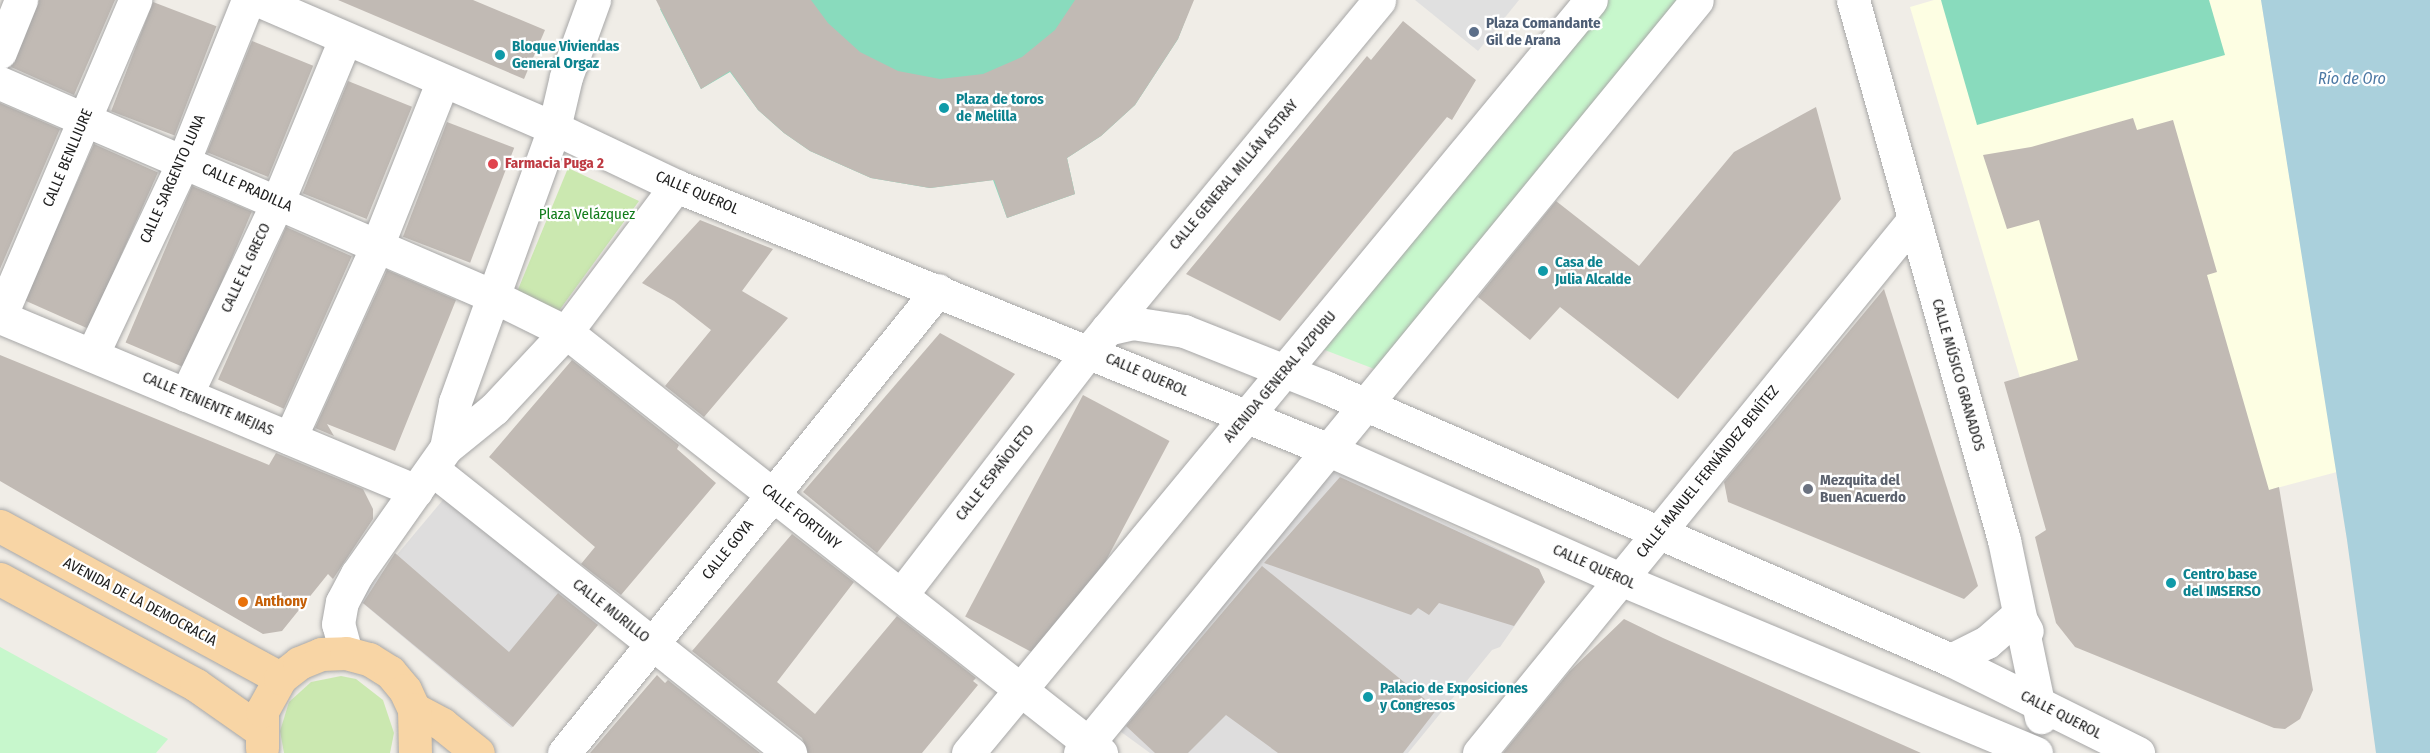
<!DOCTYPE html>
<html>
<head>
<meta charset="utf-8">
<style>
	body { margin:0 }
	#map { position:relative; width:2430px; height:753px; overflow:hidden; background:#f0ede7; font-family:"Fira Sans Condensed",sans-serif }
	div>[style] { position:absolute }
	.residential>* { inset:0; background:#dedddd; transform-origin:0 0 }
	.education>* { inset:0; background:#fdfee3 }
	.grass>* { inset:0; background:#cbe8b0 }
	.park>* { inset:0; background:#c7f7cc }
	.pitch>* { inset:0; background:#89dbbd }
	.parking>* { inset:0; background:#e0e0e0 }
	.water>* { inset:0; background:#aad0dc }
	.building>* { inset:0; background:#c1bab4; transform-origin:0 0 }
	.roads { filter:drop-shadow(0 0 2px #a7a7a7) drop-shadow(0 0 2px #a7a7a7) }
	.minor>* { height:33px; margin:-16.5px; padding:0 16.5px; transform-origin:16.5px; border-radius:16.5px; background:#fff }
	.major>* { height:33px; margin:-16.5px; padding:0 16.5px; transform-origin:16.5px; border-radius:16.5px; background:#f8d5a5 }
	.dots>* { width:16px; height:16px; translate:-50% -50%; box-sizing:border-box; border:3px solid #fff; border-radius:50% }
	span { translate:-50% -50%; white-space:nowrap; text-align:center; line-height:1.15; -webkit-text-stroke:4.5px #fff; paint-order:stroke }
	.service-label { font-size:15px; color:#4e5e75; font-weight:700 }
	.left { translate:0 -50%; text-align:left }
	.culture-label { font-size:15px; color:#0d838f; font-weight:700 }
	.street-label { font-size:15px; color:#202020 }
	.health-label { font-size:15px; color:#be3a42; font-weight:700 }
	.park-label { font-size:15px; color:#117c1b }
	.worship-label { font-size:15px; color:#5b616d; font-weight:700 }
	.food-label { font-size:15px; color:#c56008; font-weight:700 }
	.water-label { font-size:16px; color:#4d79a5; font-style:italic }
</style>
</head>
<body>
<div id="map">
	<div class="residential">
		<div style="clip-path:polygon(1331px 466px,1539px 569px,1545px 582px,1500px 647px,1492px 650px,1408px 753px,1150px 753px,1113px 726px)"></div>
		<div style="left:447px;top:495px;width:199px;height:137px;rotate:40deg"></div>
	</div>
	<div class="education">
		<div style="clip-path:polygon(1934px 0,2261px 0,2337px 472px,2069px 543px,1910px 7px)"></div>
	</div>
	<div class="grass">
		<div style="clip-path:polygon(568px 168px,639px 201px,553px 319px,517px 292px)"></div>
		<div style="clip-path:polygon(341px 676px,356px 679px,383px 700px,394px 733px,390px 753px,284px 753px,280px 731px,289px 702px,311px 682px)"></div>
	</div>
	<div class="park">
		<div style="clip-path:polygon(1609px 0,1684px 0,1377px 370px,1317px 347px)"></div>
		<div style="clip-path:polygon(0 647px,168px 739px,156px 753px,0 753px)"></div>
	</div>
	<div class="pitch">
		<div style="clip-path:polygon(675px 0,1193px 0,1178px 39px,1135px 105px,1101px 136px,1067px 158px,1075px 194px,1007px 218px,993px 180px,930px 188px,871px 178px,810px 151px,784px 133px,758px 110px,730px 72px,701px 89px,660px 9px)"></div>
		<div style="clip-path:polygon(1941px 0,2209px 0,2225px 55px,1977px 125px)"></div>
	</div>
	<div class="parking">
		<div style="clip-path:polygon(1415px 0,1519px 0,1478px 51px)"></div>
	</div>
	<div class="water">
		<div style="clip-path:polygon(2261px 0,2430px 0,2430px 753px,2376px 753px,2347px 540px)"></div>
	</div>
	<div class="building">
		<div style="clip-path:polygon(39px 0,115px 0,74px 95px,11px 67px)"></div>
		<div style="clip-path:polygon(338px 0,473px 0,545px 30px,524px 79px)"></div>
		<div style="clip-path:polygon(656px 0,811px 0,828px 23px,860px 52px,898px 71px,940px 79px,983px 74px,1022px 57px,1055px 30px,1075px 0,1194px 0,1178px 39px,1135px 105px,1101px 136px,1067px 158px,1075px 194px,1007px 218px,994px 180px,930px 188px,871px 178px,810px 151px,784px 133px,758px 110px,730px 71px,701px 89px)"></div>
		<div style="left:153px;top:2px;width:68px;height:117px;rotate:21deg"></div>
		<div style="clip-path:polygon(1403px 21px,1476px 80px,1452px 120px,1447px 117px,1280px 321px,1186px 274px,1367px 56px,1371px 60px)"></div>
		<div style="left:252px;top:41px;width:66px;height:120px;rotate:22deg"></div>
		<div style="left:348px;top:81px;width:69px;height:121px;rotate:22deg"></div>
		<div style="clip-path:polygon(0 103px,60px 129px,0 269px)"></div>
		<div style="clip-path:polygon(1816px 107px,1841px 199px,1678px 399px,1560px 307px,1530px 340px,1478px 297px,1556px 201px,1639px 266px,1734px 152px)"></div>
		<div style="clip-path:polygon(2133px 118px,2137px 130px,2173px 120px,2217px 272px,2207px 275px,2269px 490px,2279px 487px,2313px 690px,2300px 719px,2285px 729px,2274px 728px,2075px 647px,2056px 623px,2035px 537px,2046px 530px,2004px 382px,2078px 360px,2039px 220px,2007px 229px,1983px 155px,2031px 147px)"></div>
		<div style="left:447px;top:122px;width:72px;height:123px;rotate:21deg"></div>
		<div style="left:94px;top:144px;width:70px;height:171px;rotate:24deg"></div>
		<div style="left:192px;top:186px;width:65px;height:170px;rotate:23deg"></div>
		<div style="clip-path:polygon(700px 220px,773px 249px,742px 291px,788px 318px,704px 417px,665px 386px,711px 330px,674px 301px,642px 283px)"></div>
		<div style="left:286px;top:227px;width:72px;height:167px;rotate:24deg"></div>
		<div style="clip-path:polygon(387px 270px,456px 300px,395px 451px,327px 424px,334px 436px,315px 428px)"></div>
		<div style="clip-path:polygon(1884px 289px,1978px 586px,1964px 599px,1728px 502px,1724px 482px)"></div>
		<div style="clip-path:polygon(940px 333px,1015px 374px,877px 553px,803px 492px)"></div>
		<div style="clip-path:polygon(0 355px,269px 465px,276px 453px,363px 489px,373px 509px,373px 519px,333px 579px,328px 574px,282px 631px,263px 634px,0 481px)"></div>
		<div style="clip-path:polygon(572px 360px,679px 445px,677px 449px,716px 483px,621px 595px,581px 564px,595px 547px,489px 457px)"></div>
		<div style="left:1083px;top:395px;width:98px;height:251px;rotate:28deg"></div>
		<div style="clip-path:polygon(1340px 477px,1539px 569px,1545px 582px,1514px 626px,1439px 603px,1429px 615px,1418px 608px,1411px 615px,1264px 563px)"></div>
		<div style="clip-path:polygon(792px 534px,854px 582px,777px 682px,815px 714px,897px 616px,976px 678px,973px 681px,978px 685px,922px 753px,808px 753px,802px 738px,692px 651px)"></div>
		<div style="clip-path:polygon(395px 553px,509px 652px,558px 593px,598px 625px,513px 727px,363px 603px)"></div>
		<div style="clip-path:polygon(1262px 566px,1437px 709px,1403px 753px,1278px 753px,1226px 715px,1188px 753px,1155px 753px,1126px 726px)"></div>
		<div style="clip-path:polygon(1624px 619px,1663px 638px,1921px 753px,1503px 753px,1570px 671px)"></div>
		<div style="clip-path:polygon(657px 675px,665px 683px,668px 680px,760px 753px,590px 753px)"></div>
	</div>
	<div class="roads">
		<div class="minor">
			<div style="left:258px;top:0;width:322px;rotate:23.4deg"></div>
			<div style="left:554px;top:128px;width:135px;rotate:25.4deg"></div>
			<div style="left:676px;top:186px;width:704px;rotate:22.01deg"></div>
			<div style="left:1329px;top:450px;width:318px;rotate:23.9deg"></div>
			<div style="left:1620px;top:579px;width:451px;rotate:22.7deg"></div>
			<div style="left:1853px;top:0;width:561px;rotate:74.38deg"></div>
			<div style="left:2004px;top:540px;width:181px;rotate:78.2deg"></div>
			<div style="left:0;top:52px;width:56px;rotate:-68deg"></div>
			<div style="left:0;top:83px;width:537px;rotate:23.37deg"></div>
			<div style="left:493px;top:296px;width:81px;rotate:26.3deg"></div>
			<div style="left:566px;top:332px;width:681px;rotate:38.2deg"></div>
			<div style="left:0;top:317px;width:451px;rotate:22.7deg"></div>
			<div style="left:0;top:317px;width:345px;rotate:-66.9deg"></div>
			<div style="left:1107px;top:329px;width:26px;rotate:-13deg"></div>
			<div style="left:1132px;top:323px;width:53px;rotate:8.7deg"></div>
			<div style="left:1184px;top:331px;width:152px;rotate:21.7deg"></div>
			<div style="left:1325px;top:387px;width:683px;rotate:23.56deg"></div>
			<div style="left:1951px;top:660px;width:209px;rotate:26.4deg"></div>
			<div style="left:92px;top:355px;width:216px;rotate:-64.7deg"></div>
			<div style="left:184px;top:160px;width:172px;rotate:-68.2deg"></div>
			<div style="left:186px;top:395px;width:215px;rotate:-64.6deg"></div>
			<div style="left:278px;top:201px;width:175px;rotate:-67.5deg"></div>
			<div style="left:290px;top:438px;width:211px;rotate:-65.6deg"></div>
			<div style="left:377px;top:246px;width:175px;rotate:-68.3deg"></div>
			<div style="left:446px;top:448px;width:47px;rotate:-78.9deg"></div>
			<div style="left:455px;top:402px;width:291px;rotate:-70.1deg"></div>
			<div style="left:554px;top:128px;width:52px;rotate:-76.8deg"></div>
			<div style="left:566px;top:77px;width:82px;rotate:-70deg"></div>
			<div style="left:432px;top:469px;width:457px;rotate:38.4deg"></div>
			<div style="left:901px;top:595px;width:308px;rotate:-52.4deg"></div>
			<div style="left:1089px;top:351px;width:455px;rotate:-50.4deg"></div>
			<div style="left:346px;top:653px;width:30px;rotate:-105deg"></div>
			<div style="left:338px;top:624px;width:22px;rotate:-80deg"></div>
			<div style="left:342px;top:602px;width:32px;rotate:-62deg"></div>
			<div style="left:357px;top:574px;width:154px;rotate:-54.8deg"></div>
			<div style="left:446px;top:448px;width:62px;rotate:-39.1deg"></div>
			<div style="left:494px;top:409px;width:105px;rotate:-46.9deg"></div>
			<div style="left:566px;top:332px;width:183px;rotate:-53deg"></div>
			<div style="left:1951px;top:660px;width:40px;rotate:-26.6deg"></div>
			<div style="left:1987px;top:642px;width:41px;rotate:-41.1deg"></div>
			<div style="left:2018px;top:615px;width:18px;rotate:61deg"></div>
			<div style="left:564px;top:753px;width:595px;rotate:-51.07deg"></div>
			<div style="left:968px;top:753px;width:977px;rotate:-50.4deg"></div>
			<div style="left:1080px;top:753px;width:973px;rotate:-50.67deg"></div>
			<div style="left:1479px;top:753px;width:689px;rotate:-50.83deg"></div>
		</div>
		<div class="major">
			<div style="left:0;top:526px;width:319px;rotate:28.5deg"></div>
			<div style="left:0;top:579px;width:223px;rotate:28.4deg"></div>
			<div style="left:196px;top:685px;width:78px;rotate:35.1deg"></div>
			<div style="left:414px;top:709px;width:32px;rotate:28deg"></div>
			<div style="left:442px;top:724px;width:46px;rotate:38.9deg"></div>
			<div style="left:262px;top:748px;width:37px;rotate:-90deg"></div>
			<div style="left:262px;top:711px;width:38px;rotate:-61deg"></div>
			<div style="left:280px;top:678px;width:24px;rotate:-38deg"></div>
			<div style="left:299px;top:663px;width:24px;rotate:-22deg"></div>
			<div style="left:321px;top:654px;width:25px;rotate:-2deg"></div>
			<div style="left:346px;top:653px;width:24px;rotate:15deg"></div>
			<div style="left:369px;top:659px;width:25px;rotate:32deg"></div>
			<div style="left:390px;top:672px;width:23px;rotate:50deg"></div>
			<div style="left:405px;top:690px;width:21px;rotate:65deg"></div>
			<div style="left:414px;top:709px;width:44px;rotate:88.7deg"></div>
		</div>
	</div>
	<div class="dots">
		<div style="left:1474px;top:32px;background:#5c6f8a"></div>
		<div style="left:500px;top:55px;background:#0f9aa8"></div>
		<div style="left:944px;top:108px;background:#0f9aa8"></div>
		<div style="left:493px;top:164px;background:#e0444e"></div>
		<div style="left:1543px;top:271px;background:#0f9aa8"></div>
		<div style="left:1808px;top:489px;background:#6b7280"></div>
		<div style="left:2171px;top:583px;background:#0f9aa8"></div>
		<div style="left:243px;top:602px;background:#e8710a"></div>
		<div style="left:1368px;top:697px;background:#0f9aa8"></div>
	</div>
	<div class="service-label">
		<span class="left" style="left:1486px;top:32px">Plaza Comandante<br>Gil de Arana</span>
	</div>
	<div class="culture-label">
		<span class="left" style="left:512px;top:55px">Bloque Viviendas<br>General Orgaz</span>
		<span class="left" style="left:956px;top:108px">Plaza de toros<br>de Melilla</span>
		<span class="left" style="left:1555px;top:271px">Casa de<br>Julia Alcalde</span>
		<span class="left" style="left:2183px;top:583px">Centro base<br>del IMSERSO</span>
		<span class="left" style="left:1380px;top:697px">Palacio de Exposiciones<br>y Congresos</span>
	</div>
	<div class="street-label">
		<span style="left:68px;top:158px;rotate:-67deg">CALLE BENLLIURE</span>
		<span style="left:1234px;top:175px;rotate:-50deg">CALLE GENERAL MILLÁN ASTRAY</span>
		<span style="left:173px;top:179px;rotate:-66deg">CALLE SARGENTO LUNA</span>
		<span style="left:247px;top:188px;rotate:24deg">CALLE PRADILLA</span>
		<span style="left:697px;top:193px;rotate:23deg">CALLE QUEROL</span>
		<span style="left:246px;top:268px;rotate:-65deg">CALLE EL GRECO</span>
		<span style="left:1147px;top:375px;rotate:23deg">CALLE QUEROL</span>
		<span style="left:1958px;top:375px;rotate:74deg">CALLE MÚSICO GRANADOS</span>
		<span style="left:1280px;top:377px;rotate:-50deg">AVENIDA GENERAL AIZPURU</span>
		<span style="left:208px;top:404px;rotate:23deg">CALLE TENIENTE MEJIAS</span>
		<span style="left:1708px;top:472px;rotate:-51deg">CALLE MANUEL FERNÁNDEZ BENÍTEZ</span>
		<span style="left:995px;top:473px;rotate:-52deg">CALLE ESPAÑOLETO</span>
		<span style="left:801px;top:517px;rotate:38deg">CALLE FORTUNY</span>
		<span style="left:728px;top:550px;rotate:-51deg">CALLE GOYA</span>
		<span style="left:1594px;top:567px;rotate:24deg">CALLE QUEROL</span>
		<span style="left:140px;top:602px;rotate:28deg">AVENIDA DE LA DEMOCRACIA</span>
		<span style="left:611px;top:611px;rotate:38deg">CALLE MURILLO</span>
		<span style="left:2061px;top:715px;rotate:27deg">CALLE QUEROL</span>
	</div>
	<div class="health-label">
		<span class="left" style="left:505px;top:164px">Farmacia Puga 2</span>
	</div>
	<div class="park-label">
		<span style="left:587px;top:215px">Plaza Velázquez</span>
	</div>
	<div class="worship-label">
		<span class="left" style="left:1820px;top:489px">Mezquita del<br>Buen Acuerdo</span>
	</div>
	<div class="food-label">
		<span class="left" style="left:255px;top:602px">Anthony</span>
	</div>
	<div class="water-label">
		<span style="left:2352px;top:79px">Río de Oro</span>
	</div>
</div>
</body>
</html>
